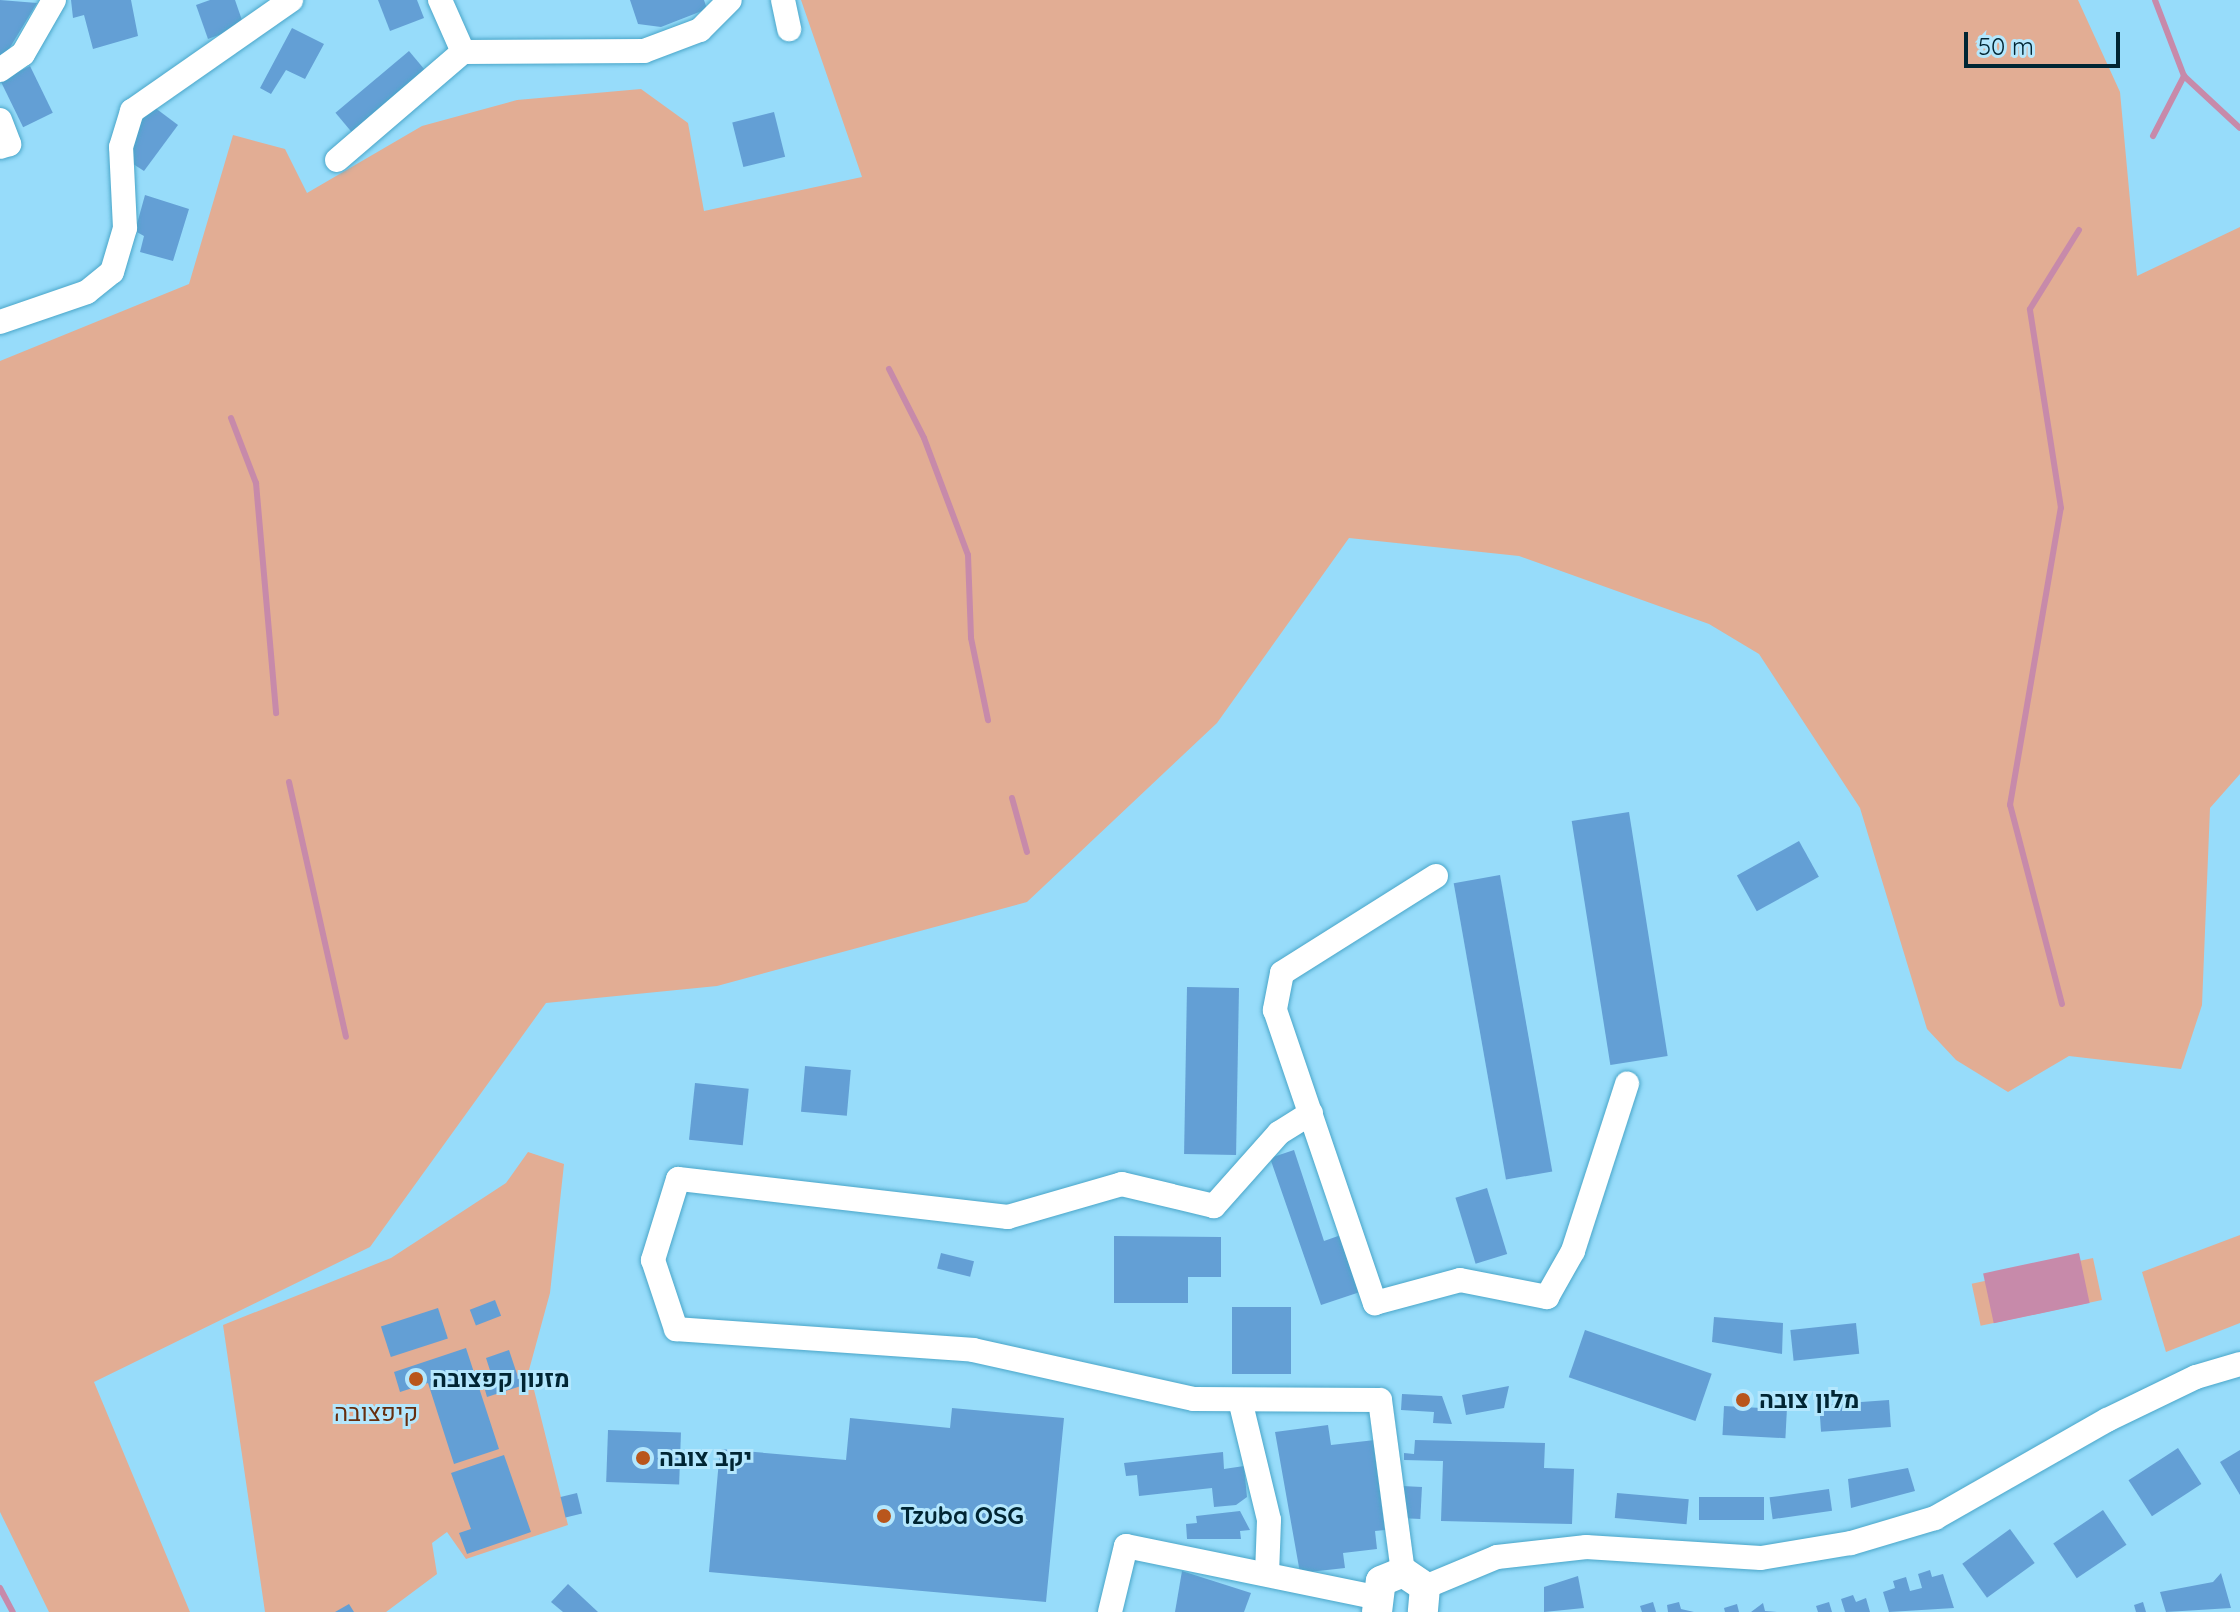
<!DOCTYPE html>
<html>
<head>
<meta charset="utf-8">
<style>
	body { margin:0 }
	#map { position:relative; width:2240px; height:1612px; overflow:hidden; background:#97dcfa; font-family:Quicksand,Heebo,sans-serif }
	div>[style] { position:absolute }
	.green>* { inset:0; background:#e2ad94; transform-origin:0 0 }
	.water>* { inset:0; background:#c78aaa; transform-origin:0 0 }
	.stream>* { height:6px; margin:-3px; padding:0 3px; transform-origin:3px; border-radius:3px; background:#c78aaa }
	.building>* { inset:0; background:#639fd5; transform-origin:0 0 }
	.roads { filter:drop-shadow(0 0 2px #4aa6c9) drop-shadow(0 0 2px #4aa6c9) }
	.minor>* { height:24px; margin:-12px; padding:0 12px; transform-origin:12px; border-radius:12px; background:#fff }
	.tertiary>* { height:30px; margin:-15px; padding:0 15px; transform-origin:15px; border-radius:15px; background:#fff }
	.dots>* { width:22px; height:22px; translate:-50% -50%; box-sizing:border-box; border:4px solid #b4e7fd; border-radius:50% }
	span { translate:-50% -50%; white-space:nowrap; text-align:center; line-height:1.15; -webkit-text-stroke:6px #b4e7fd; paint-order:stroke }
	.poi-label { font-size:24px; color:#002533; font-weight:700 }
	.left { translate:0 -50%; text-align:left }
	.park-label { font-size:24px; color:#672e0e }
	.scale { position:absolute; left:1964px; top:32px; width:156px; height:36px; box-sizing:border-box; border:4px solid #002533; border-top:0; padding-left:10px; font-size:24px; line-height:28px; white-space:nowrap; color:#002533; -webkit-text-stroke:6px #b4e7fd; paint-order:stroke }
</style>
</head>
<body>
<div id="map">
	<div class="green">
		<div style="clip-path:polygon(801px 0,2078px 0,2120px 92px,2137px 276px,2240px 227px,2240px 774px,2210px 808px,2202px 1005px,2181px 1069px,2069px 1056px,2008px 1092px,1956px 1060px,1927px 1029px,1860px 808px,1759px 654px,1709px 624px,1519px 556px,1349px 538px,1217px 723px,1027px 902px,717px 986px,546px 1003px,370px 1247px,94px 1382px,190px 1612px,49px 1612px,0 1512px,0 361px,189px 284px,233px 135px,285px 149px,307px 193px,422px 126px,517px 100px,641px 89px,688px 123px,704px 211px,862px 177px)"></div>
		<div style="clip-path:polygon(528px 1152px,564px 1164px,550px 1293px,529px 1370px,568px 1525px,466px 1559px,447px 1532px,432px 1543px,437px 1574px,386px 1612px,265px 1612px,223px 1325px,391px 1258px,506px 1183px)"></div>
		<div style="clip-path:polygon(2240px 1235px,2240px 1323px,2166px 1352px,2142px 1272px)"></div>
		<div style="left:2093px;top:1258px;width:43px;height:124px;rotate:78deg"></div>
	</div>
	<div class="water">
		<div style="left:2079px;top:1253px;width:51px;height:98px;rotate:78deg"></div>
	</div>
	<div class="stream">
		<div style="left:2184px;top:76px;width:76px;rotate:42.9deg"></div>
		<div style="left:2153px;top:136px;width:68px;rotate:-62.7deg"></div>
		<div style="left:2184px;top:76px;width:81px;rotate:-110.9deg"></div>
		<div style="left:889px;top:369px;width:77px;rotate:63.1deg"></div>
		<div style="left:924px;top:438px;width:125px;rotate:69.4deg"></div>
		<div style="left:968px;top:555px;width:83px;rotate:87.9deg"></div>
		<div style="left:971px;top:638px;width:84px;rotate:78.3deg"></div>
		<div style="left:231px;top:418px;width:70px;rotate:69deg"></div>
		<div style="left:256px;top:483px;width:231px;rotate:85deg"></div>
		<div style="left:289px;top:782px;width:261px;rotate:77.4deg"></div>
		<div style="left:1012px;top:798px;width:56px;rotate:74.5deg"></div>
		<div style="left:2062px;top:1004px;width:206px;rotate:-104.6deg"></div>
		<div style="left:2010px;top:805px;width:301px;rotate:-80.3deg"></div>
		<div style="left:2061px;top:508px;width:201px;rotate:-98.9deg"></div>
		<div style="left:2030px;top:309px;width:93px;rotate:-58.2deg"></div>
		<div style="left:0;top:1588px;width:27px;rotate:62deg"></div>
	</div>
	<div class="building">
		<div style="clip-path:polygon(0 0,37px 3px,3px 59px,0 55px)"></div>
		<div style="clip-path:polygon(71px 0,131px 0,138px 36px,93px 49px,84px 15px,73px 18px)"></div>
		<div style="clip-path:polygon(210px 0,235px 0,244px 26px,208px 39px,196px 5px)"></div>
		<div style="clip-path:polygon(378px 0,417px 0,424px 18px,390px 31px)"></div>
		<div style="clip-path:polygon(630px 0,704px 0,707px 9px,661px 27px,638px 24px)"></div>
		<div style="clip-path:polygon(292px 28px,324px 44px,305px 79px,286px 70px,271px 94px,260px 88px)"></div>
		<div style="left:409px;top:51px;width:30px;height:96px;rotate:50deg"></div>
		<div style="left:30px;top:66px;width:52px;height:33px;rotate:64deg"></div>
		<div style="clip-path:polygon(150px 104px,178px 125px,144px 171px,127px 160px,127px 142px)"></div>
		<div style="left:774px;top:112px;width:46px;height:43px;rotate:76deg"></div>
		<div style="clip-path:polygon(145px 195px,189px 209px,173px 261px,140px 252px,144px 236px,135px 231px)"></div>
		<div style="left:1629px;top:812px;width:247px;height:58px;rotate:81deg"></div>
		<div style="left:1799px;top:841px;width:41px;height:71px;rotate:61deg"></div>
		<div style="left:1500px;top:875px;width:301px;height:47px;rotate:80deg"></div>
		<div style="left:1187px;top:987px;width:52px;height:167px;rotate:1deg"></div>
		<div style="left:805px;top:1066px;width:46px;height:46px;rotate:5deg"></div>
		<div style="left:695px;top:1083px;width:54px;height:57px;rotate:6deg"></div>
		<div style="clip-path:polygon(1294px 1150px,1324px 1241px,1341px 1235px,1360px 1292px,1321px 1305px,1270px 1158px)"></div>
		<div style="left:1487px;top:1188px;width:69px;height:33px;rotate:73deg"></div>
		<div style="clip-path:polygon(1114px 1236px,1221px 1237px,1221px 1277px,1188px 1277px,1188px 1303px,1114px 1303px)"></div>
		<div style="left:941px;top:1253px;width:34px;height:16px;rotate:14deg"></div>
		<div style="left:495px;top:1300px;width:17px;height:27px;rotate:69deg"></div>
		<div style="left:1291px;top:1307px;width:67px;height:59px;rotate:90deg"></div>
		<div style="left:438px;top:1308px;width:32px;height:60px;rotate:72deg"></div>
		<div style="clip-path:polygon(1714px 1317px,1783px 1323px,1782px 1354px,1712px 1342px)"></div>
		<div style="left:1856px;top:1323px;width:31px;height:66px;rotate:84deg"></div>
		<div style="left:1585px;top:1330px;width:134px;height:50px;rotate:19deg"></div>
		<div style="clip-path:polygon(466px 1348px,499px 1449px,454px 1464px,428px 1383px,400px 1392px,394px 1372px)"></div>
		<div style="clip-path:polygon(509px 1350px,521px 1386px,487px 1397px,485px 1390px,495px 1386px,486px 1358px)"></div>
		<div style="clip-path:polygon(1509px 1386px,1504px 1408px,1466px 1415px,1462px 1395px)"></div>
		<div style="clip-path:polygon(1402px 1394px,1442px 1396px,1452px 1424px,1433px 1423px,1434px 1412px,1401px 1410px)"></div>
		<div style="left:1889px;top:1400px;width:27px;height:70px;rotate:86deg"></div>
		<div style="left:1724px;top:1406px;width:63px;height:29px;rotate:3deg"></div>
		<div style="clip-path:polygon(952px 1408px,1064px 1418px,1046px 1602px,709px 1572px,720px 1449px,846px 1460px,850px 1418px,950px 1428px)"></div>
		<div style="clip-path:polygon(1328px 1425px,1331px 1445px,1375px 1440px,1385px 1530px,1375px 1531px,1377px 1549px,1343px 1553px,1345px 1568px,1300px 1573px,1275px 1432px)"></div>
		<div style="left:608px;top:1430px;width:73px;height:52px;rotate:2deg"></div>
		<div style="clip-path:polygon(1415px 1440px,1545px 1443px,1544px 1468px,1574px 1469px,1572px 1524px,1441px 1521px,1443px 1461px,1404px 1460px,1404px 1453px,1414px 1454px)"></div>
		<div style="left:2178px;top:1448px;width:43px;height:59px;rotate:57deg"></div>
		<div style="clip-path:polygon(2240px 1450px,2240px 1495px,2220px 1462px)"></div>
		<div style="clip-path:polygon(1223px 1452px,1224px 1469px,1244px 1466px,1247px 1497px,1236px 1505px,1214px 1507px,1212px 1488px,1139px 1496px,1137px 1475px,1126px 1476px,1124px 1463px)"></div>
		<div style="clip-path:polygon(504px 1455px,531px 1532px,467px 1554px,459px 1533px,471px 1529px,451px 1473px)"></div>
		<div style="clip-path:polygon(1908px 1468px,1915px 1491px,1851px 1508px,1848px 1479px)"></div>
		<div style="left:1402px;top:1486px;width:20px;height:32px;rotate:3deg"></div>
		<div style="left:1829px;top:1489px;width:22px;height:60px;rotate:82deg"></div>
		<div style="left:577px;top:1493px;width:21px;height:17px;rotate:76deg"></div>
		<div style="left:1617px;top:1493px;width:72px;height:25px;rotate:5deg"></div>
		<div style="left:1699px;top:1497px;width:65px;height:23px"></div>
		<div style="left:2103px;top:1510px;width:42px;height:60px;rotate:56deg"></div>
		<div style="clip-path:polygon(1240px 1511px,1250px 1530px,1240px 1531px,1241px 1539px,1187px 1539px,1186px 1524px,1197px 1523px,1196px 1516px)"></div>
		<div style="left:2010px;top:1529px;width:42px;height:59px;rotate:54deg"></div>
		<div style="clip-path:polygon(1930px 1570px,1932px 1577px,1943px 1574px,1954px 1608px,1889px 1612px,1883px 1592px,1895px 1588px,1893px 1581px,1906px 1577px,1910px 1591px,1922px 1588px,1918px 1574px)"></div>
		<div style="clip-path:polygon(1182px 1571px,1251px 1593px,1244px 1612px,1175px 1612px)"></div>
		<div style="clip-path:polygon(2221px 1573px,2231px 1608px,2166px 1612px,2160px 1592px,2213px 1582px)"></div>
		<div style="clip-path:polygon(1578px 1576px,1584px 1608px,1544px 1612px,1544px 1587px)"></div>
		<div style="clip-path:polygon(568px 1584px,598px 1612px,563px 1612px,551px 1602px)"></div>
		<div style="clip-path:polygon(1853px 1595px,1856px 1602px,1866px 1598px,1870px 1612px,1845px 1612px,1841px 1599px)"></div>
		<div style="clip-path:polygon(1653px 1602px,1656px 1612px,1642px 1612px,1640px 1606px)"></div>
		<div style="clip-path:polygon(1679px 1602px,1681px 1609px,1694px 1612px,1668px 1612px,1667px 1605px)"></div>
		<div style="clip-path:polygon(1829px 1602px,1832px 1612px,1818px 1612px,1816px 1606px)"></div>
		<div style="clip-path:polygon(2143px 1602px,2146px 1612px,2136px 1612px,2134px 1605px)"></div>
		<div style="clip-path:polygon(1763px 1603px,1765px 1611px,1777px 1612px,1751px 1612px)"></div>
		<div style="clip-path:polygon(349px 1604px,354px 1612px,335px 1612px)"></div>
		<div style="clip-path:polygon(1737px 1604px,1739px 1612px,1725px 1612px,1724px 1608px)"></div>
	</div>
	<div class="roads">
		<div class="minor">
			<div style="left:440px;top:0;width:57px;rotate:66.1deg"></div>
			<div style="left:783px;top:0;width:30px;rotate:78deg"></div>
			<div style="left:0;top:70px;width:28px;rotate:-35deg"></div>
			<div style="left:23px;top:54px;width:62px;rotate:-60.1deg"></div>
			<div style="left:0;top:120px;width:26px;rotate:69deg"></div>
			<div style="left:9px;top:144px;width:9px;rotate:162deg"></div>
			<div style="left:337px;top:160px;width:166px;rotate:-40.6deg"></div>
			<div style="left:463px;top:52px;width:181px;rotate:-0.3deg"></div>
			<div style="left:644px;top:51px;width:60px;rotate:-20.6deg"></div>
			<div style="left:700px;top:30px;width:42px;rotate:-45deg"></div>
			<div style="left:0;top:322px;width:92px;rotate:-19deg"></div>
			<div style="left:87px;top:292px;width:32px;rotate:-39deg"></div>
			<div style="left:112px;top:272px;width:46px;rotate:-73.5deg"></div>
			<div style="left:125px;top:228px;width:81px;rotate:-92.8deg"></div>
			<div style="left:121px;top:147px;width:38px;rotate:-73deg"></div>
			<div style="left:132px;top:111px;width:194px;rotate:-34.9deg"></div>
			<div style="left:1436px;top:876px;width:182px;rotate:147.8deg"></div>
			<div style="left:1282px;top:973px;width:38px;rotate:101deg"></div>
			<div style="left:1275px;top:1010px;width:310px;rotate:71.2deg"></div>
			<div style="left:1375px;top:1303px;width:88px;rotate:-15.1deg"></div>
			<div style="left:1460px;top:1280px;width:89px;rotate:11.1deg"></div>
			<div style="left:1547px;top:1297px;width:53px;rotate:-60.5deg"></div>
			<div style="left:1573px;top:1251px;width:176px;rotate:-72.1deg"></div>
			<div style="left:1311px;top:1113px;width:38px;rotate:148deg"></div>
			<div style="left:1279px;top:1133px;width:98px;rotate:131.7deg"></div>
			<div style="left:1214px;top:1206px;width:95px;rotate:-166.6deg"></div>
			<div style="left:1122px;top:1184px;width:119px;rotate:163.9deg"></div>
			<div style="left:1008px;top:1217px;width:332px;rotate:-173.4deg"></div>
			<div style="left:678px;top:1179px;width:85px;rotate:107.2deg"></div>
			<div style="left:653px;top:1260px;width:73px;rotate:71.6deg"></div>
			<div style="left:676px;top:1329px;width:298px;rotate:4deg"></div>
			<div style="left:973px;top:1350px;width:226px;rotate:12.5deg"></div>
			<div style="left:1194px;top:1399px;width:186px;rotate:0.3deg"></div>
			<div style="left:1380px;top:1400px;width:174px;rotate:82.4deg"></div>
			<div style="left:1240px;top:1400px;width:123px;rotate:76.4deg"></div>
			<div style="left:1269px;top:1520px;width:54px;rotate:92.1deg"></div>
			<div style="left:1425px;top:1587px;width:78px;rotate:-22.6deg"></div>
			<div style="left:1497px;top:1557px;width:90px;rotate:-6.4deg"></div>
			<div style="left:1586px;top:1547px;width:175px;rotate:3.6deg"></div>
			<div style="left:1761px;top:1558px;width:91px;rotate:-9.5deg"></div>
			<div style="left:1851px;top:1543px;width:88px;rotate:-16.6deg"></div>
			<div style="left:1935px;top:1518px;width:198px;rotate:-29.7deg"></div>
			<div style="left:2107px;top:1420px;width:99px;rotate:-25.8deg"></div>
			<div style="left:2196px;top:1377px;width:46px;rotate:-16.5deg"></div>
			<div style="left:1110px;top:1612px;width:68px;rotate:-76.4deg"></div>
			<div style="left:1126px;top:1546px;width:253px;rotate:11.6deg"></div>
		</div>
		<div class="tertiary">
			<div style="left:1377px;top:1612px;width:31px;rotate:-83deg"></div>
			<div style="left:1381px;top:1581px;width:24px;rotate:-22deg"></div>
			<div style="left:1403px;top:1572px;width:27px;rotate:34deg"></div>
			<div style="left:1425px;top:1587px;width:25px;rotate:95deg"></div>
		</div>
	</div>
	<div class="dots">
		<div style="left:416px;top:1379px;background:#b9561c"></div>
		<div style="left:1743px;top:1400px;background:#b9561c"></div>
		<div style="left:643px;top:1458px;background:#b9561c"></div>
		<div style="left:884px;top:1516px;background:#b9561c"></div>
	</div>
	<div class="poi-label">
		<span class="left" style="left:432px;top:1379px">מזנון קפצובה</span>
		<span class="left" style="left:1759px;top:1400px">מלון צובה</span>
		<span class="left" style="left:659px;top:1458px">יקב צובה</span>
		<span class="left" style="left:900px;top:1516px">Tzuba OSG</span>
	</div>
	<div class="park-label">
		<span style="left:376px;top:1413px">קיפצובה</span>
	</div>
	<div class="scale">50 m</div>
</div>
</body>
</html>
